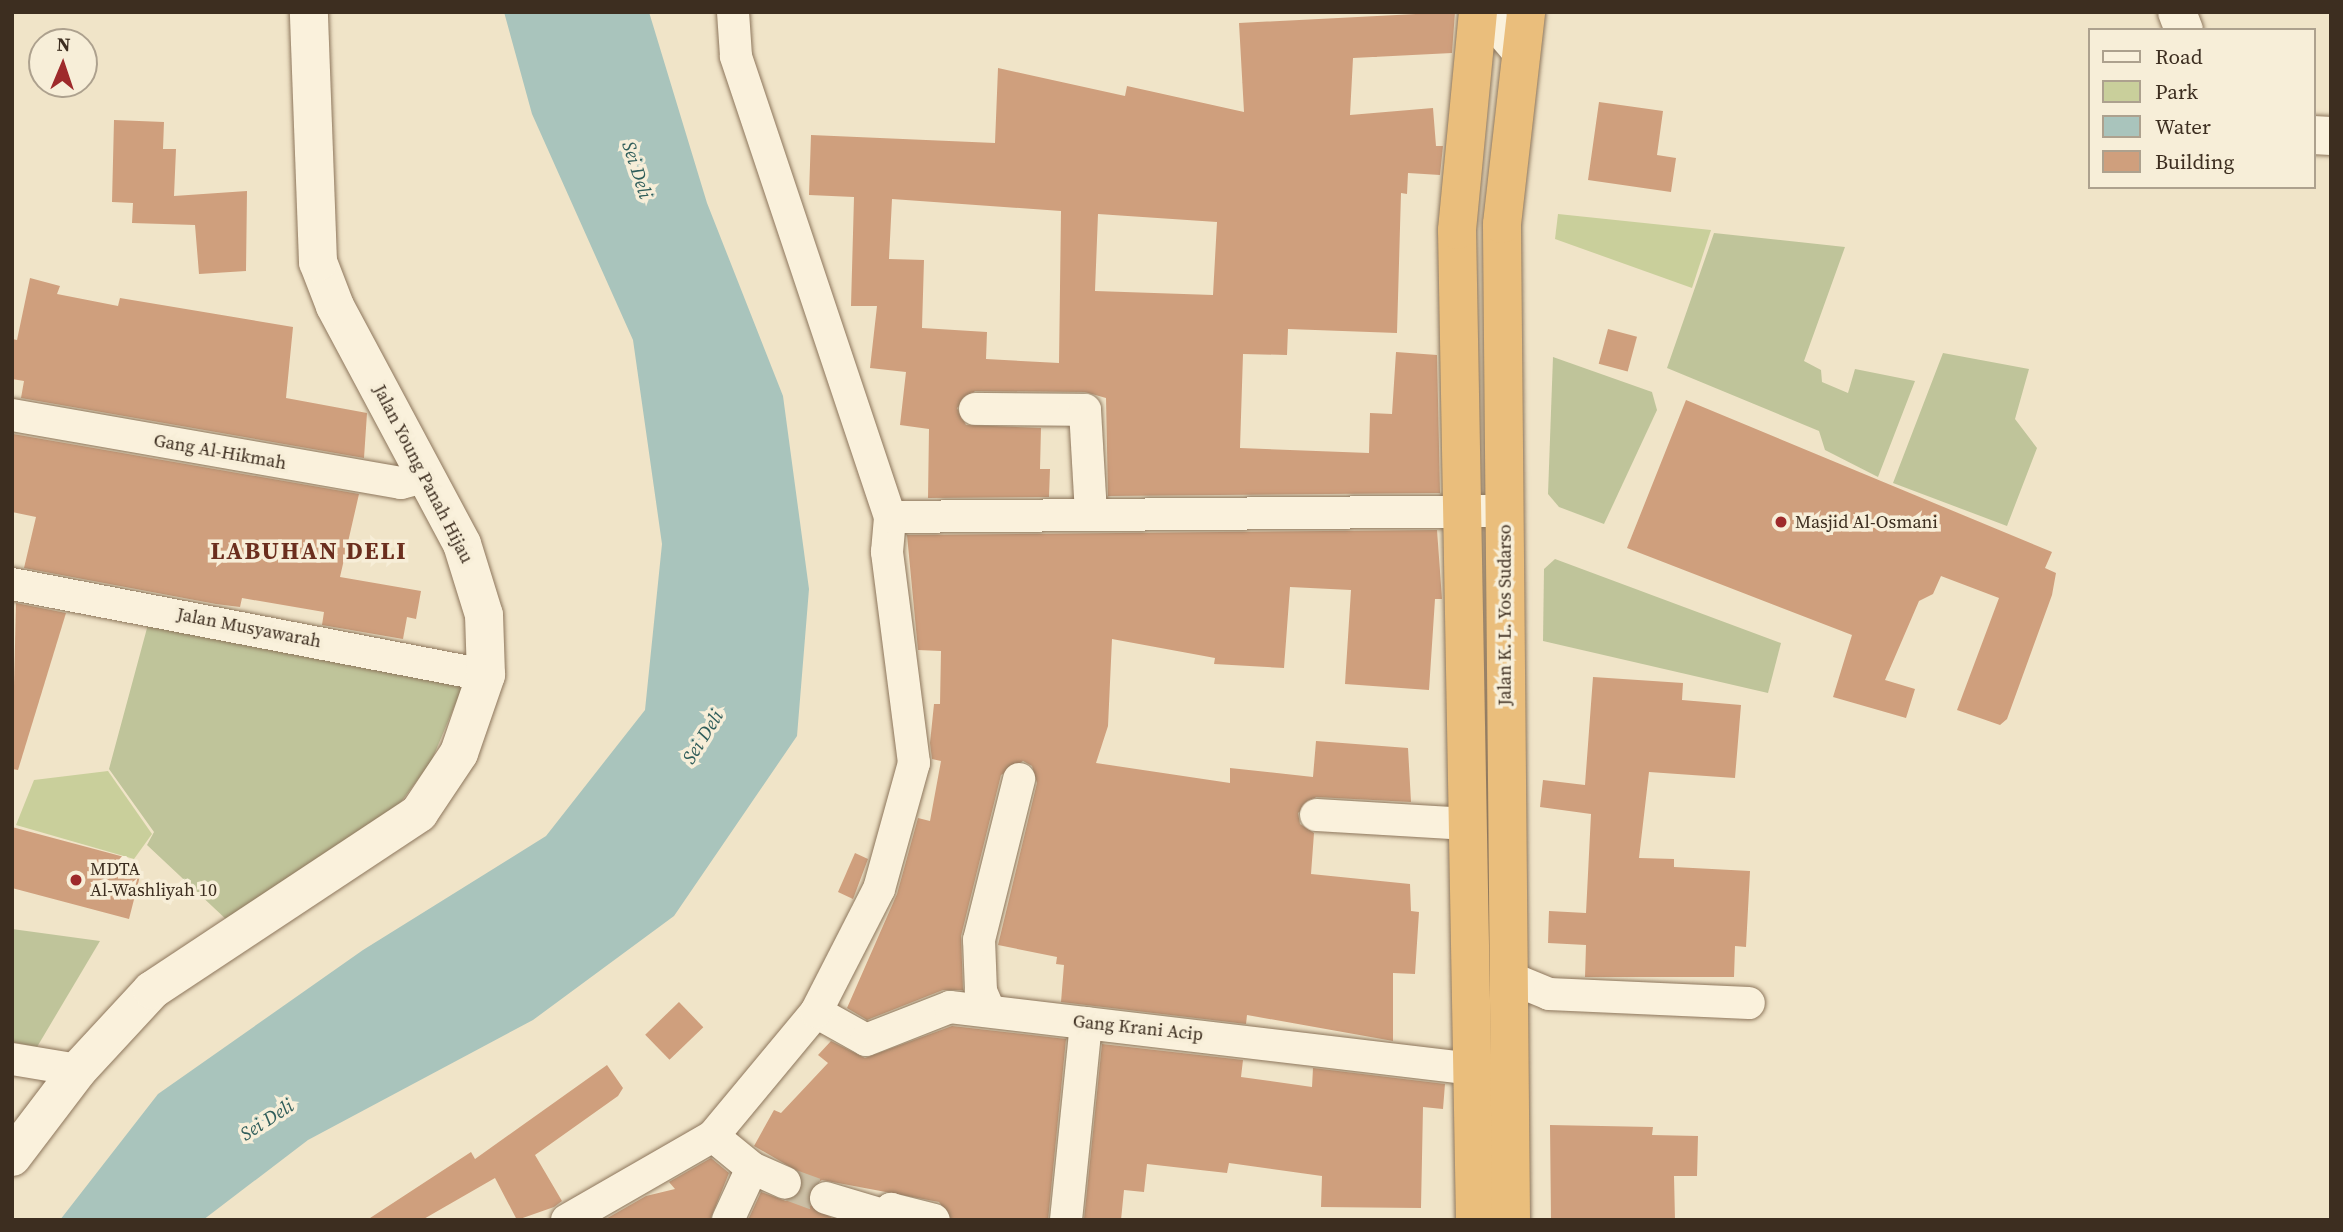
<!DOCTYPE html>
<html>
<head>
<meta charset="utf-8">
<style>
	body { margin:0 }
	#map { position:relative; width:2343px; height:1232px; overflow:hidden; background:#f0e4c8; font-family:"Source Serif 4",serif }
	div>[style] { position:absolute }
	.green>* { inset:0; background:#c9cf9b }
	.cemetery>* { inset:0; background:#bfc49a }
	.water>* { inset:0; background:#a9c4bc }
	.building>* { inset:0; background:#cf9f7d; transform-origin:0 0 }
	.minor-tunnel>* { height:32px; margin-top:-16px; transform-origin:0; background:repeating-linear-gradient(90deg,#ccc0a6 0 32px,transparent 0 48px) }
	.roads { filter:drop-shadow(0 0 2px #8d765c) drop-shadow(0 0 2px #8d765c) }
	.minor>* { height:32px; margin:-16px; padding:0 16px; transform-origin:16px; border-radius:16px; background:#faf1dc }
	.tertiary>* { height:38px; margin:-19px; padding:0 19px; transform-origin:19px; border-radius:19px; background:#faf1dc }
	.trunk>* { height:38px; margin:-19px; padding:0 19px; transform-origin:19px; border-radius:19px; background:#eabe7c }
	.dots>* { width:19px; height:19px; translate:-50% -50%; box-sizing:border-box; border:4px solid #f7eed8; border-radius:50% }
	span { translate:-50% -50%; white-space:nowrap; text-align:center; line-height:1.15; -webkit-text-stroke:7px #f7eed8; paint-order:stroke }
	.street-label { font-size:18px; color:#3d2e20 }
	.poi-label { font-size:18px; color:#3d2e20 }
	.left { translate:0 -50%; text-align:left }
	.water-label { font-size:19px; color:#2f5d5a; font-style:italic }
	.district-label { font-size:24px; color:#6b2e1e; font-weight:700; letter-spacing:2px }
	.frame { position:absolute; inset:0; border:14px solid #3d2e20; pointer-events:none }
	.legend { position:absolute; left:2088px; top:28px; width:228px; height:161px; box-sizing:border-box; background:#f7eed8; border:2px solid #ada18e; margin:0; padding:9px 12px; list-style:none; font-size:21px; color:#3d2e20 }
	.legend li { display:flex; align-items:center; gap:14px; height:35px }
	.legend b { width:35px; border:2px solid #ada18e }
	.north { position:absolute; left:28px; top:28px; width:70px; height:70px; box-sizing:border-box; background:#f7eed8; border:2px solid #ada18e; border-radius:50%; rotate:2deg; font-size:19px; font-weight:700; line-height:28px; text-align:center; color:#3d2e20 }
	.north::after { content:''; display:block; margin:auto; width:24px; height:32px; background:#9e2a2b; clip-path:polygon(50% 0,100% 100%,50% 72%,0 100%) }
</style>
</head>
<body>
<div id="map">
	<div class="green">
		<div style="clip-path:polygon(1558px 214px,1711px 230px,1692px 288px,1555px 239px)"></div>
		<div style="clip-path:polygon(108px 771px,152px 834px,134px 859px,16px 825px,34px 780px)"></div>
	</div>
	<div class="cemetery">
		<div style="clip-path:polygon(1714px 233px,1845px 247px,1804px 361px,1821px 370px,1822px 382px,1848px 393px,1855px 369px,1915px 381px,1878px 477px,1825px 450px,1819px 431px,1667px 368px)"></div>
		<div style="clip-path:polygon(1943px 353px,2029px 369px,2015px 419px,2037px 448px,2007px 526px,1893px 483px)"></div>
		<div style="clip-path:polygon(1553px 357px,1652px 392px,1657px 410px,1604px 524px,1559px 507px,1548px 494px)"></div>
		<div style="clip-path:polygon(1555px 559px,1781px 643px,1768px 693px,1543px 641px,1544px 569px)"></div>
		<div style="clip-path:polygon(150px 617px,465px 681px,431px 762px,398px 806px,229px 922px,147px 845px,154px 832px,109px 769px)"></div>
		<div style="clip-path:polygon(12px 929px,100px 941px,37px 1047px,12px 1042px)"></div>
	</div>
	<div class="water">
		<div style="clip-path:polygon(504px 12px,649px 12px,707px 203px,783px 396px,809px 589px,797px 736px,674px 916px,533px 1020px,308px 1140px,203px 1220px,60px 1220px,158px 1094px,363px 950px,546px 836px,645px 710px,662px 544px,633px 340px,532px 114px)"></div>
	</div>
	<div class="building">
		<div style="clip-path:polygon(evenodd,1455px 12px,1452px 53px,1353px 58px,1350px 115px,1433px 108px,1436px 146px,1443px 146px,1440px 175px,1408px 173px,1407px 194px,1401px 193px,1397px 333px,1288px 329px,1287px 355px,1243px 354px,1240px 448px,1369px 453px,1370px 413px,1392px 414px,1396px 352px,1437px 355px,1440px 493px,1108px 496px,1106px 398px,1085px 392px,975px 391px,957px 408px,966px 425px,1041px 428px,1040px 469px,1050px 469px,1049px 497px,928px 498px,929px 429px,900px 425px,906px 372px,870px 368px,877px 306px,851px 306px,854px 197px,809px 195px,811px 135px,995px 143px,998px 68px,1125px 96px,1127px 86px,1244px 112px,1239px 23px,1455px 12px,892px 199px,1061px 211px,1059px 363px,986px 359px,987px 332px,922px 328px,924px 260px,889px 259px,892px 199px,1455px 12px,1098px 214px,1217px 222px,1213px 295px,1095px 291px,1098px 214px)"></div>
		<div style="clip-path:polygon(1599px 102px,1663px 111px,1657px 155px,1676px 158px,1671px 192px,1588px 180px)"></div>
		<div style="clip-path:polygon(114px 120px,164px 122px,163px 149px,176px 149px,174px 196px,247px 191px,246px 271px,199px 274px,195px 225px,132px 223px,133px 203px,112px 202px)"></div>
		<div style="clip-path:polygon(30px 278px,60px 286px,57px 294px,118px 306px,120px 298px,293px 327px,286px 398px,367px 413px,364px 458px,21px 398px,24px 381px,12px 379px,12px 339px,17px 340px)"></div>
		<div style="left:1608px;top:329px;width:30px;height:36px;rotate:15deg"></div>
		<div style="clip-path:polygon(1686px 400px,2052px 552px,2045px 568px,2056px 573px,2052px 595px,2007px 719px,2000px 725px,1957px 710px,1999px 598px,1941px 576px,1933px 594px,1919px 601px,1885px 680px,1915px 689px,1906px 718px,1833px 697px,1852px 635px,1627px 548px)"></div>
		<div style="clip-path:polygon(13px 434px,359px 494px,340px 577px,421px 591px,416px 619px,407px 617px,403px 639px,322px 625px,324px 612px,242px 598px,240px 607px,216px 604px,24px 568px,36px 517px,12px 512px)"></div>
		<div style="clip-path:polygon(1437px 530px,1442px 599px,1435px 599px,1429px 690px,1345px 684px,1351px 590px,1290px 587px,1284px 668px,1214px 664px,1215px 658px,1112px 639px,1108px 726px,1096px 763px,1230px 783px,1230px 768px,1313px 777px,1316px 741px,1408px 748px,1411px 802px,1316px 797px,1298px 813px,1300px 824px,1314px 833px,1311px 874px,1410px 884px,1411px 911px,1419px 912px,1415px 974px,1393px 973px,1393px 1041px,1247px 1015px,1246px 1024px,1061px 1002px,1064px 965px,1056px 964px,1057px 957px,998px 945px,1037px 783px,1032px 766px,1023px 761px,1001px 775px,961px 936px,963px 990px,943px 990px,867px 1020px,847px 1008px,897px 894px,918px 818px,930px 821px,941px 761px,932px 759px,930px 743px,934px 704px,940px 704px,941px 651px,918px 650px,907px 535px)"></div>
		<div style="clip-path:polygon(16px 603px,66px 613px,18px 770px,12px 769px)"></div>
		<div style="clip-path:polygon(1593px 677px,1683px 683px,1682px 700px,1741px 705px,1735px 778px,1649px 772px,1639px 858px,1674px 859px,1674px 867px,1750px 871px,1746px 947px,1735px 946px,1734px 977px,1585px 977px,1586px 945px,1548px 943px,1549px 911px,1586px 913px,1591px 814px,1540px 807px,1543px 780px,1585px 785px)"></div>
		<div style="clip-path:polygon(12px 827px,128px 858px,125px 868px,141px 872px,129px 919px,12px 888px)"></div>
		<div style="clip-path:polygon(855px 853px,868px 859px,853px 899px,838px 892px)"></div>
		<div style="left:679px;top:1002px;width:35px;height:47px;rotate:46deg"></div>
		<div style="clip-path:polygon(952px 1026px,1066px 1039px,1048px 1220px,952px 1220px,939px 1202px,822px 1180px,813px 1185px,808px 1203px,835px 1220px,748px 1220px,761px 1192px,786px 1201px,801px 1191px,799px 1172px,754px 1146px,774px 1110px,781px 1113px,828px 1063px,818px 1055px,831px 1041px,865px 1058px)"></div>
		<div style="clip-path:polygon(1102px 1044px,1243px 1060px,1241px 1077px,1312px 1087px,1313px 1068px,1445px 1084px,1443px 1109px,1423px 1107px,1421px 1208px,1321px 1207px,1322px 1176px,1229px 1163px,1227px 1173px,1147px 1164px,1144px 1192px,1124px 1190px,1121px 1220px,1084px 1220px)"></div>
		<div style="clip-path:polygon(607px 1065px,623px 1088px,618px 1096px,535px 1155px,562px 1201px,554px 1207px,517px 1220px,495px 1178px,422px 1220px,367px 1220px,471px 1152px,475px 1159px)"></div>
		<div style="clip-path:polygon(1550px 1125px,1653px 1127px,1652px 1135px,1698px 1136px,1697px 1176px,1674px 1176px,1675px 1220px,1551px 1220px)"></div>
		<div style="clip-path:polygon(711px 1158px,729px 1173px,710px 1220px,604px 1220px,646px 1196px,675px 1189px,669px 1182px)"></div>
	</div>
	<div class="minor-tunnel">
		<div style="left:785px;top:1183px;width:44px;rotate:20.1deg"></div>
	</div>
	<div class="roads">
		<div class="minor">
			<div style="left:1484px;top:12px;width:52px;rotate:49.6deg"></div>
			<div style="left:975px;top:409px;width:110px;rotate:0.5deg"></div>
			<div style="left:1085px;top:410px;width:103px;rotate:86.7deg"></div>
			<div style="left:12px;top:415px;width:395px;rotate:9.9deg"></div>
			<div style="left:401px;top:483px;width:28px;rotate:-15deg"></div>
			<div style="left:890px;top:517px;width:615px;rotate:-0.56deg"></div>
			<div style="left:12px;top:584px;width:483px;rotate:10.9deg"></div>
			<div style="left:1316px;top:815px;width:153px;rotate:3.4deg"></div>
			<div style="left:1508px;top:977px;width:44px;rotate:22.5deg"></div>
			<div style="left:1549px;top:994px;width:200px;rotate:2.6deg"></div>
			<div style="left:989px;top:1010px;width:21px;rotate:-113deg"></div>
			<div style="left:981px;top:991px;width:51px;rotate:-92.2deg"></div>
			<div style="left:979px;top:940px;width:166px;rotate:-76deg"></div>
			<div style="left:816px;top:1012px;width:57px;rotate:29.2deg"></div>
			<div style="left:866px;top:1040px;width:90px;rotate:-21.4deg"></div>
			<div style="left:950px;top:1007px;width:528px;rotate:6.75deg"></div>
			<div style="left:12px;top:1059px;width:67px;rotate:9.5deg"></div>
			<div style="left:713px;top:1136px;width:50px;rotate:39.4deg"></div>
			<div style="left:752px;top:1168px;width:36px;rotate:24deg"></div>
			<div style="left:826px;top:1198px;width:63px;rotate:16.7deg"></div>
			<div style="left:886px;top:1216px;width:9px;rotate:-54deg"></div>
			<div style="left:891px;top:1209px;width:44px;rotate:14.3deg"></div>
			<div style="left:567px;top:1220px;width:168px;rotate:-29.9deg"></div>
			<div style="left:713px;top:1136px;width:161px;rotate:-50.3deg"></div>
			<div style="left:816px;top:1012px;width:138px;rotate:-62.9deg"></div>
			<div style="left:879px;top:889px;width:131px;rotate:-74.5deg"></div>
			<div style="left:914px;top:763px;width:213px;rotate:-97.3deg"></div>
			<div style="left:887px;top:552px;width:35px;rotate:-85deg"></div>
			<div style="left:890px;top:517px;width:486px;rotate:-108.5deg"></div>
			<div style="left:736px;top:56px;width:44px;rotate:-93.9deg"></div>
			<div style="left:728px;top:1220px;width:57px;rotate:-65.2deg"></div>
			<div style="left:1066px;top:1220px;width:198px;rotate:-84.2deg"></div>
		</div>
		<div class="tertiary">
			<div style="left:2177px;top:12px;width:19px;rotate:69deg"></div>
			<div style="left:2313px;top:135px;width:18px;rotate:3deg"></div>
			<div style="left:12px;top:1157px;width:109px;rotate:-52.8deg"></div>
			<div style="left:78px;top:1070px;width:109px;rotate:-47.2deg"></div>
			<div style="left:152px;top:990px;width:320px;rotate:-33.5deg"></div>
			<div style="left:419px;top:813px;width:72px;rotate:-56.3deg"></div>
			<div style="left:459px;top:753px;width:83px;rotate:-70.9deg"></div>
			<div style="left:486px;top:675px;width:60px;rotate:-91.9deg"></div>
			<div style="left:484px;top:615px;width:74px;rotate:-107.2deg"></div>
			<div style="left:462px;top:544px;width:270px;rotate:-118.1deg"></div>
			<div style="left:335px;top:306px;width:47px;rotate:-111.1deg"></div>
			<div style="left:318px;top:262px;width:250px;rotate:-92.1deg"></div>
		</div>
		<div class="trunk">
			<div style="left:1475px;top:1220px;width:990px;rotate:-91.04deg"></div>
			<div style="left:1457px;top:230px;width:219px;rotate:-84.5deg"></div>
			<div style="left:1511px;top:1220px;width:996px;rotate:-90.52deg"></div>
			<div style="left:1502px;top:224px;width:213px;rotate:-83.5deg"></div>
		</div>
	</div>
	<div class="dots">
		<div style="left:1781px;top:522px;background:#9e2a2b"></div>
		<div style="left:76px;top:880px;background:#9e2a2b"></div>
	</div>
	<div class="street-label">
		<span style="left:220px;top:452px;rotate:10deg">Gang Al-Hikmah</span>
		<span style="left:423px;top:474px;rotate:63deg">Jalan Young Panah Hijau</span>
		<span style="left:1505px;top:615px;rotate:-90deg">Jalan K. L. Yos Sudarso</span>
		<span style="left:249px;top:628px;rotate:11deg">Jalan Musyawarah</span>
		<span style="left:1138px;top:1028px;rotate:6deg">Gang Krani Acip</span>
	</div>
	<div class="poi-label">
		<span class="left" style="left:1795px;top:522px">Masjid Al-Osmani</span>
		<span class="left" style="left:90px;top:880px">MDTA<br>Al-Washliyah 10</span>
	</div>
	<div class="water-label">
		<span style="left:637px;top:170px;rotate:72deg">Sei Deli</span>
		<span style="left:703px;top:737px;rotate:-58deg">Sei Deli</span>
		<span style="left:267px;top:1120px;rotate:-33deg">Sei Deli</span>
	</div>
	<div class="district-label">
		<span style="left:309px;top:551px">LABUHAN DELI</span>
	</div>
	<div class="frame"></div>
	<ul class="legend">
	<li><b style="height:9px;background:#faf1dc"></b>Road</li>
	<li><b style="height:19px;background:#c9cf9b"></b>Park</li>
	<li><b style="height:19px;background:#a9c4bc"></b>Water</li>
	<li><b style="height:19px;background:#cf9f7d"></b>Building</li>
	</ul>
	<div class="north">N</div>
</div>
</body>
</html>
